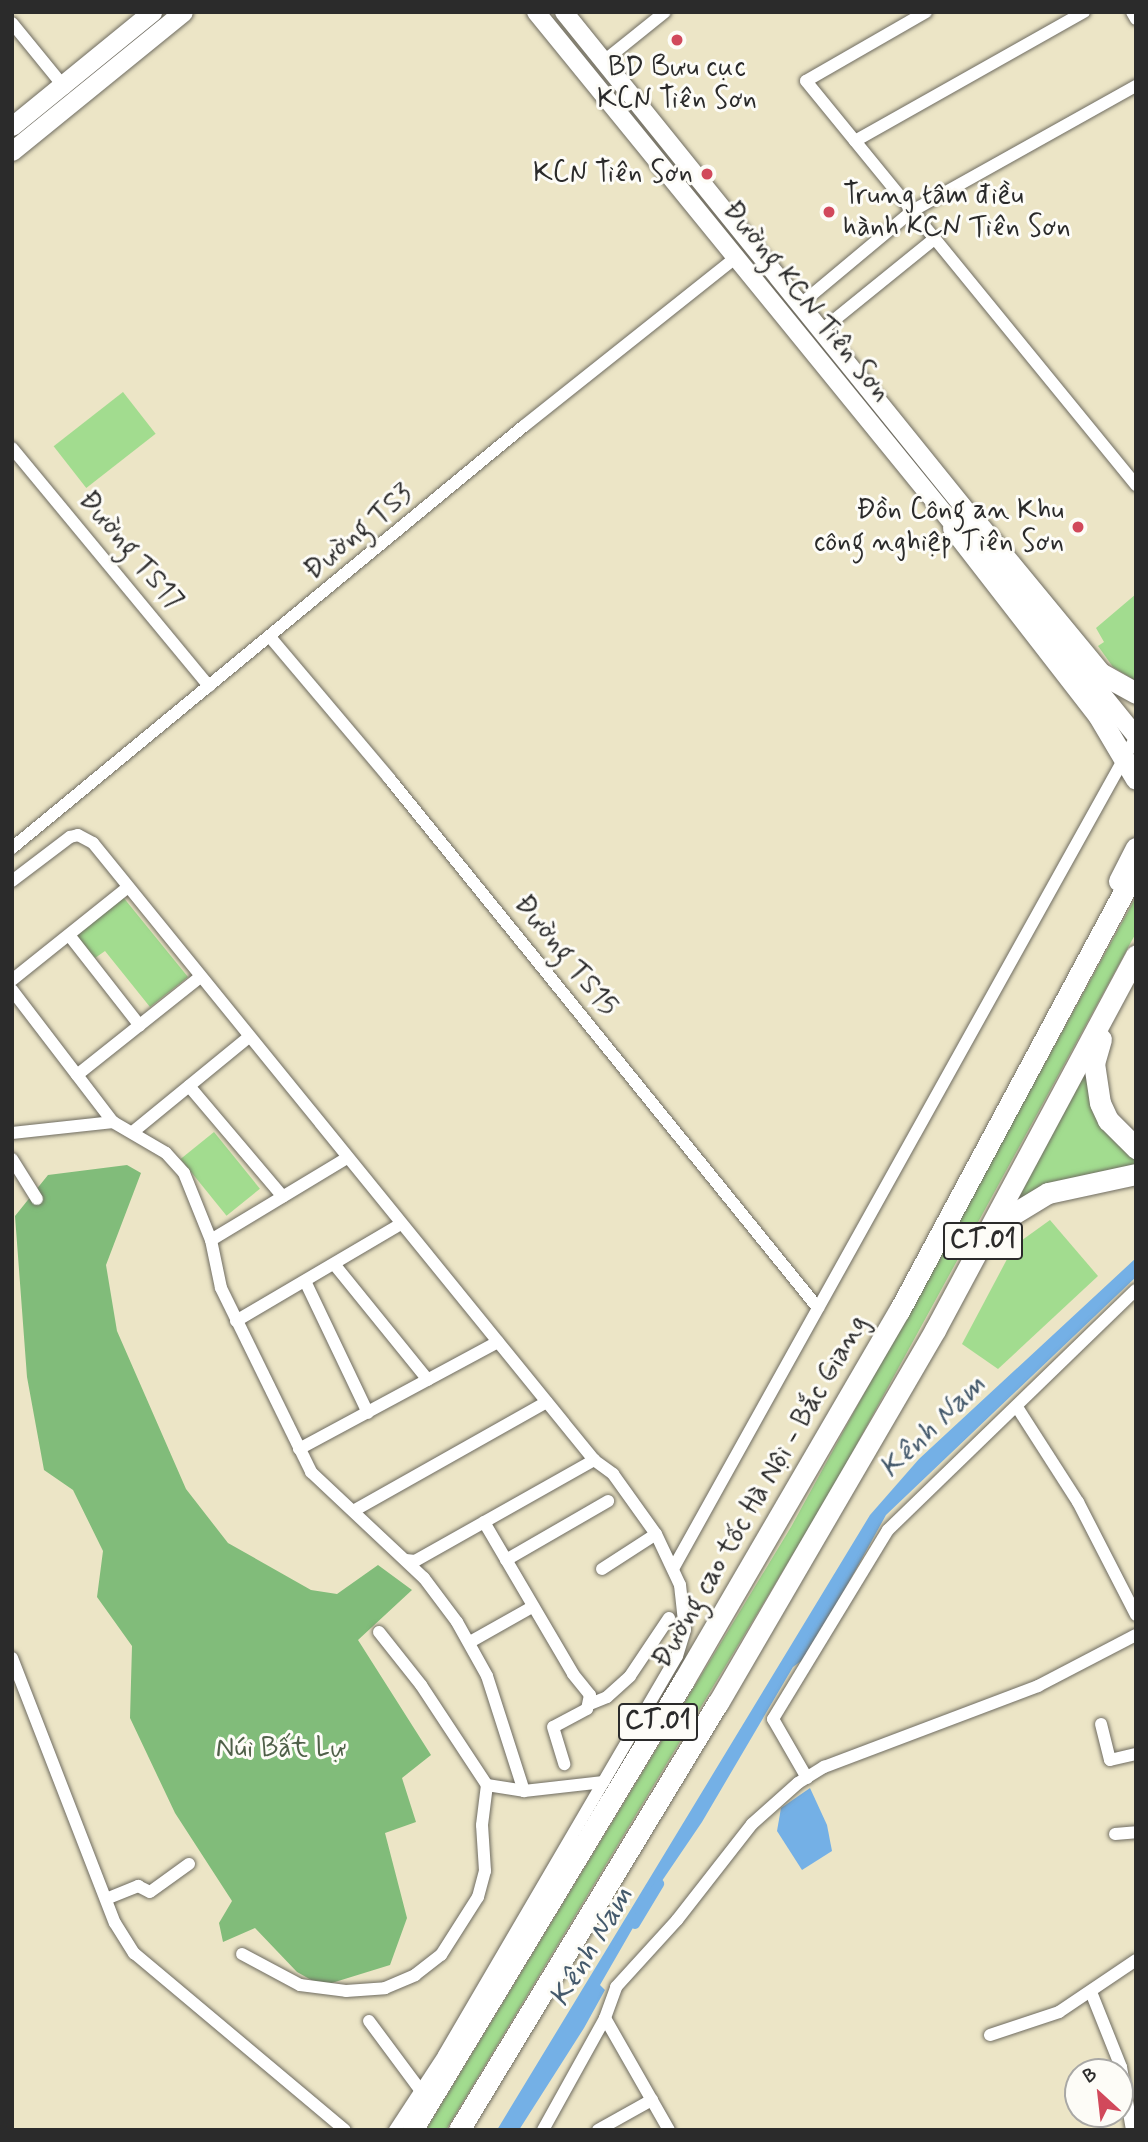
<!DOCTYPE html>
<html>
<head>
<meta charset="utf-8">
<style>
	body { margin:0 }
	#map { position:relative; width:1148px; height:2142px; overflow:hidden; background:#ece5c6; font-family:Mynerve,sans-serif }
	div>[style] { position:absolute }
	.green>* { inset:0; background:#a2dc8f; transform-origin:0 0 }
	.forest>* { inset:0; background:#81bc7a }
	.water>* { inset:0; background:#74b0e6 }
	.canal>* { height:10px; margin:-5px; padding:0 5px; transform-origin:5px; border-radius:5px; background:#74b0e6 }
	.roads { filter:drop-shadow(0 0 2px #6f6c61) drop-shadow(0 0 2px #6f6c61) }
	.minor>* { height:12px; margin:-6px; padding:0 6px; transform-origin:6px; border-radius:6px; background:#fff }
	.secondary>* { height:18px; margin:-9px; padding:0 9px; transform-origin:9px; border-radius:9px; background:#fff }
	.primary>* { height:19px; margin:-9.5px; padding:0 9.5px; transform-origin:9.5px; border-radius:9.5px; background:#fff }
	.motorway>* { height:21px; margin:-10.5px; padding:0 10.5px; transform-origin:10.5px; border-radius:10.5px; background:#fff }
	.dots>* { width:19px; height:19px; translate:-50% -50%; box-sizing:border-box; border:4px solid #fdfcf7; border-radius:50% }
	span { translate:-50% -50%; white-space:nowrap; text-align:center; line-height:1.15; -webkit-text-stroke:6px #fdfcf7; paint-order:stroke }
	.shield-label span { padding:2px 5px; background:#fdfcf7; border:2px solid; border-radius:5px; -webkit-text-stroke-width:0 }
	.shield-label { font-size:26px; color:#2b2b2b; font-weight:700 }
	.poi-label { font-size:28px; color:#2b2b2b }
	.right { translate:-100% -50%; text-align:right }
	.left { translate:0 -50%; text-align:left }
	.street-label { font-size:28px; color:#2b2b2b }
	.park-label { font-size:28px; color:#4f6049 }
	.water-label { font-size:30px; color:#455a6c; font-style:italic }
	.frame { position:absolute; inset:0; border:14px solid #2b2b2b; pointer-events:none }
	.north { position:absolute; left:1064px; top:2058px; width:70px; height:70px; box-sizing:border-box; background:#fdfcf7; border:2px solid #a9a8a5; border-radius:50%; rotate:333deg; font-size:19px; font-weight:700; line-height:28px; text-align:center; color:#2b2b2b }
	.north::after { content:''; display:block; margin:auto; width:24px; height:32px; background:#d1495b; clip-path:polygon(50% 0,100% 100%,50% 72%,0 100%) }
</style>
</head>
<body>
<div id="map">
	<div class="green">
		<div style="left:123px;top:392px;width:53px;height:88px;rotate:52deg"></div>
		<div style="clip-path:polygon(1136px 594px,1136px 681px,1113px 667px,1098px 646px,1104px 642px,1096px 628px)"></div>
		<div style="clip-path:polygon(123px 897px,188px 977px,150px 1007px,105px 951px,95px 958px,76px 935px)"></div>
		<div style="clip-path:polygon(1136px 897px,1136px 933px,834px 1486px,446px 2130px,426px 2130px,791px 1527px)"></div>
		<div style="clip-path:polygon(1083px 1065px,1104px 1130px,1136px 1158px,1136px 1167px,1013px 1205px)"></div>
		<div style="left:214px;top:1132px;width:73px;height:43px;rotate:51deg"></div>
		<div style="clip-path:polygon(1050px 1220px,1098px 1276px,998px 1369px,962px 1344px,1014px 1246px)"></div>
	</div>
	<div class="forest">
		<div style="clip-path:polygon(127px 1165px,141px 1173px,106px 1265px,117px 1331px,186px 1489px,228px 1543px,311px 1590px,337px 1594px,378px 1565px,412px 1590px,358px 1640px,431px 1755px,402px 1778px,416px 1822px,385px 1833px,407px 1918px,390px 1965px,322px 1986px,297px 1972px,255px 1928px,223px 1942px,219px 1923px,232px 1901px,175px 1813px,130px 1718px,132px 1646px,97px 1597px,103px 1551px,73px 1490px,44px 1470px,27px 1377px,15px 1216px,48px 1175px)"></div>
	</div>
	<div class="water">
		<div style="clip-path:polygon(1136px 1258px,1136px 1277px,886px 1515px,808px 1656px,793px 1667px,702px 1822px,649px 1900px,600px 1985px,605px 1990px,584px 2028px,519px 2130px,497px 2130px,870px 1515px,919px 1459px)"></div>
		<div style="clip-path:polygon(810px 1788px,827px 1825px,832px 1851px,802px 1870px,777px 1831px,781px 1808px)"></div>
	</div>
	<div class="canal">
		<div style="left:635px;top:1924px;width:47px;rotate:-59deg"></div>
	</div>
	<div class="roads">
		<div class="minor">
			<div style="left:926px;top:12px;width:138px;rotate:150.1deg"></div>
			<div style="left:806px;top:81px;width:522px;rotate:50.76deg"></div>
			<div style="left:1132px;top:12px;width:8px;rotate:60deg"></div>
			<div style="left:12px;top:23px;width:84px;rotate:50.8deg"></div>
			<div style="left:604px;top:61px;width:78px;rotate:-38.8deg"></div>
			<div style="left:855px;top:141px;width:263px;rotate:-29.4deg"></div>
			<div style="left:802px;top:303px;width:143px;rotate:-39.9deg"></div>
			<div style="left:912px;top:211px;width:257px;rotate:-29.2deg"></div>
			<div style="left:823px;top:329px;width:143px;rotate:-39deg"></div>
			<div style="left:12px;top:448px;width:309px;rotate:50.4deg"></div>
			<div style="left:270px;top:637px;width:185px;rotate:49.8deg"></div>
			<div style="left:389px;top:778px;width:682px;rotate:51.01deg"></div>
			<div style="left:12px;top:848px;width:663px;rotate:-39.5deg"></div>
			<div style="left:524px;top:426px;width:273px;rotate:-38.5deg"></div>
			<div style="left:12px;top:881px;width:73px;rotate:-37.2deg"></div>
			<div style="left:70px;top:837px;width:8px;rotate:-14deg"></div>
			<div style="left:78px;top:835px;width:17px;rotate:28deg"></div>
			<div style="left:93px;top:843px;width:795px;rotate:50.92deg"></div>
			<div style="left:594px;top:1460px;width:24px;rotate:36deg"></div>
			<div style="left:613px;top:1474px;width:74px;rotate:54.4deg"></div>
			<div style="left:656px;top:1534px;width:56px;rotate:64.8deg"></div>
			<div style="left:680px;top:1585px;width:45px;rotate:83.7deg"></div>
			<div style="left:685px;top:1630px;width:27px;rotate:107deg"></div>
			<div style="left:677px;top:1656px;width:462px;rotate:120.3deg"></div>
			<div style="left:444px;top:2055px;width:90px;rotate:123.2deg"></div>
			<div style="left:69px;top:935px;width:115px;rotate:52deg"></div>
			<div style="left:12px;top:980px;width:147px;rotate:-38.7deg"></div>
			<div style="left:12px;top:990px;width:166px;rotate:52.6deg"></div>
			<div style="left:77px;top:1075px;width:157px;rotate:-38.5deg"></div>
			<div style="left:189px;top:1086px;width:145px;rotate:49.7deg"></div>
			<div style="left:134px;top:1131px;width:149px;rotate:-39.3deg"></div>
			<div style="left:12px;top:1133px;width:102px;rotate:-6.2deg"></div>
			<div style="left:113px;top:1122px;width:61px;rotate:30.3deg"></div>
			<div style="left:166px;top:1153px;width:27px;rotate:48deg"></div>
			<div style="left:184px;top:1173px;width:72px;rotate:68.1deg"></div>
			<div style="left:211px;top:1240px;width:49px;rotate:78.2deg"></div>
			<div style="left:221px;top:1288px;width:205px;rotate:63.9deg"></div>
			<div style="left:311px;top:1472px;width:155px;rotate:43.2deg"></div>
			<div style="left:424px;top:1578px;width:55px;rotate:53.1deg"></div>
			<div style="left:457px;top:1622px;width:62px;rotate:60.9deg"></div>
			<div style="left:487px;top:1676px;width:121px;rotate:72.2deg"></div>
			<div style="left:12px;top:1159px;width:47px;rotate:58deg"></div>
			<div style="left:211px;top:1240px;width:159px;rotate:-31.1deg"></div>
			<div style="left:334px;top:1264px;width:149px;rotate:51deg"></div>
			<div style="left:305px;top:1281px;width:146px;rotate:64.5deg"></div>
			<div style="left:236px;top:1321px;width:191px;rotate:-30.5deg"></div>
			<div style="left:1017px;top:1407px;width:113px;rotate:57.3deg"></div>
			<div style="left:1078px;top:1502px;width:127px;rotate:62.8deg"></div>
			<div style="left:299px;top:1449px;width:226px;rotate:-28.3deg"></div>
			<div style="left:355px;top:1510px;width:220px;rotate:-29.4deg"></div>
			<div style="left:484px;top:1522px;width:176px;rotate:59.6deg"></div>
			<div style="left:573px;top:1674px;width:27px;rotate:51deg"></div>
			<div style="left:590px;top:1695px;width:14px;rotate:102deg"></div>
			<div style="left:587px;top:1709px;width:38px;rotate:152deg"></div>
			<div style="left:553px;top:1727px;width:39px;rotate:73deg"></div>
			<div style="left:406px;top:1560px;width:9px;rotate:6deg"></div>
			<div style="left:415px;top:1561px;width:206px;rotate:-29.4deg"></div>
			<div style="left:506px;top:1560px;width:118px;rotate:-30deg"></div>
			<div style="left:674px;top:1567px;width:950px;rotate:-60.9deg"></div>
			<div style="left:602px;top:1569px;width:64px;rotate:-32.9deg"></div>
			<div style="left:379px;top:1632px;width:68px;rotate:51.6deg"></div>
			<div style="left:421px;top:1685px;width:120px;rotate:56.6deg"></div>
			<div style="left:487px;top:1785px;width:37px;rotate:9deg"></div>
			<div style="left:524px;top:1791px;width:80px;rotate:-6.5deg"></div>
			<div style="left:470px;top:1642px;width:71px;rotate:-29.4deg"></div>
			<div style="left:12px;top:1658px;width:284px;rotate:68.8deg"></div>
			<div style="left:115px;top:1923px;width:36px;rotate:58deg"></div>
			<div style="left:134px;top:1953px;width:275px;rotate:40deg"></div>
			<div style="left:590px;top:1704px;width:18px;rotate:-22deg"></div>
			<div style="left:607px;top:1697px;width:31px;rotate:-42deg"></div>
			<div style="left:630px;top:1676px;width:70px;rotate:-56.1deg"></div>
			<div style="left:1101px;top:1724px;width:37px;rotate:76deg"></div>
			<div style="left:1110px;top:1760px;width:27px;rotate:-13deg"></div>
			<div style="left:807px;top:1778px;width:68px;rotate:-120deg"></div>
			<div style="left:773px;top:1719px;width:221px;rotate:-58.7deg"></div>
			<div style="left:888px;top:1530px;width:345px;rotate:-44.1deg"></div>
			<div style="left:1115px;top:1834px;width:21px;rotate:-5deg"></div>
			<div style="left:106px;top:1899px;width:35px;rotate:-22deg"></div>
			<div style="left:138px;top:1886px;width:13px;rotate:27deg"></div>
			<div style="left:150px;top:1892px;width:48px;rotate:-35.7deg"></div>
			<div style="left:242px;top:1954px;width:66px;rotate:28.1deg"></div>
			<div style="left:300px;top:1985px;width:46px;rotate:7.4deg"></div>
			<div style="left:346px;top:1991px;width:39px;rotate:-4deg"></div>
			<div style="left:385px;top:1988px;width:33px;rotate:-23deg"></div>
			<div style="left:415px;top:1975px;width:33px;rotate:-38deg"></div>
			<div style="left:441px;top:1955px;width:69px;rotate:-57.5deg"></div>
			<div style="left:478px;top:1897px;width:27px;rotate:-75deg"></div>
			<div style="left:485px;top:1871px;width:46px;rotate:-93.7deg"></div>
			<div style="left:482px;top:1825px;width:40px;rotate:-82.9deg"></div>
			<div style="left:1091px;top:1992px;width:81px;rotate:68.2deg"></div>
			<div style="left:1121px;top:2067px;width:64px;rotate:80.1deg"></div>
			<div style="left:605px;top:2018px;width:129px;rotate:60.3deg"></div>
			<div style="left:369px;top:2021px;width:87px;rotate:53.4deg"></div>
			<div style="left:990px;top:2035px;width:73px;rotate:-18.4deg"></div>
			<div style="left:1059px;top:2012px;width:93px;rotate:-34deg"></div>
			<div style="left:543px;top:2130px;width:128px;rotate:-61deg"></div>
			<div style="left:605px;top:2018px;width:33px;rotate:-70deg"></div>
			<div style="left:616px;top:1987px;width:91px;rotate:-47.7deg"></div>
			<div style="left:677px;top:1920px;width:122px;rotate:-52deg"></div>
			<div style="left:752px;top:1824px;width:62px;rotate:-41.7deg"></div>
			<div style="left:798px;top:1783px;width:31px;rotate:-32deg"></div>
			<div style="left:824px;top:1767px;width:229px;rotate:-20.7deg"></div>
			<div style="left:1038px;top:1686px;width:110px;rotate:-27.5deg"></div>
			<div style="left:598px;top:2130px;width:62px;rotate:-29.1deg"></div>
		</div>
		<div class="secondary">
			<div style="left:536px;top:12px;width:675px;rotate:50.84deg"></div>
			<div style="left:564px;top:12px;width:645px;rotate:51.1deg"></div>
			<div style="left:969px;top:514px;width:48px;rotate:62.9deg"></div>
			<div style="left:991px;top:557px;width:230px;rotate:51deg"></div>
		</div>
		<div class="primary">
			<div style="left:12px;top:126px;width:181px;rotate:-39.2deg"></div>
			<div style="left:12px;top:151px;width:220px;rotate:-39.1deg"></div>
		</div>
		<div class="motorway">
			<div style="left:969px;top:514px;width:206px;rotate:50.5deg"></div>
			<div style="left:1100px;top:673px;width:41px;rotate:29.1deg"></div>
			<div style="left:953px;top:528px;width:237px;rotate:52.2deg"></div>
			<div style="left:1098px;top:715px;width:74px;rotate:59.3deg"></div>
			<div style="left:1119px;top:881px;width:37px;rotate:-63deg"></div>
			<div style="left:1101px;top:1039px;width:25px;rotate:106deg"></div>
			<div style="left:1094px;top:1063px;width:40px;rotate:81.5deg"></div>
			<div style="left:1100px;top:1103px;width:19px;rotate:65deg"></div>
			<div style="left:1108px;top:1120px;width:40px;rotate:45deg"></div>
			<div style="left:997px;top:1233px;width:16px;rotate:-60deg"></div>
			<div style="left:1005px;top:1219px;width:50px;rotate:-31.2deg"></div>
			<div style="left:1048px;top:1193px;width:90px;rotate:-12.2deg"></div>
			<div style="left:412px;top:2130px;width:526px;rotate:-58.85deg"></div>
			<div style="left:684px;top:1680px;width:427px;rotate:-59.8deg"></div>
			<div style="left:899px;top:1311px;width:502px;rotate:-61.8deg"></div>
			<div style="left:459px;top:2130px;width:499px;rotate:-58.8deg"></div>
			<div style="left:718px;top:1703px;width:432px;rotate:-59.8deg"></div>
			<div style="left:935px;top:1330px;width:425px;rotate:-61.8deg"></div>
		</div>
	</div>
	<div class="dots">
		<div style="left:677px;top:40px;background:#d1495b"></div>
		<div style="left:707px;top:174px;background:#d1495b"></div>
		<div style="left:829px;top:212px;background:#d1495b"></div>
		<div style="left:1078px;top:527px;background:#d1495b"></div>
	</div>
	<div class="shield-label">
		<span style="left:983px;top:1241px">CT.01</span>
		<span style="left:658px;top:1722px">CT.01</span>
	</div>
	<div class="poi-label">
		<span style="left:677px;top:84px">BD Bưu cục<br>KCN Tiên Sơn</span>
		<span class="right" style="left:693px;top:174px">KCN Tiên Sơn</span>
		<span class="left" style="left:843px;top:212px">Trung tâm điều<br>hành KCN Tiên Sơn</span>
		<span class="right" style="left:1064px;top:527px">Đồn Công an Khu<br>công nghiệp Tiên Sơn</span>
	</div>
	<div class="street-label">
		<span style="left:806px;top:302px;rotate:51deg">Đường KCN Tiên Sơn</span>
		<span style="left:359px;top:533px;rotate:-40deg">Đường TS3</span>
		<span style="left:130px;top:551px;rotate:50deg">Đường TS17</span>
		<span style="left:565px;top:956px;rotate:51deg">Đường TS15</span>
		<span style="left:761px;top:1492px;rotate:-60deg">Đường cao tốc Hà Nội - Bắc Giang</span>
	</div>
	<div class="park-label">
		<span style="left:281px;top:1749px">Núi Bất Lự</span>
	</div>
	<div class="water-label">
		<span style="left:933px;top:1427px;rotate:-44deg">Kênh Nam</span>
		<span style="left:592px;top:1947px;rotate:-59deg">Kênh Nam</span>
	</div>
	<div class="frame"></div>
	<div class="north">B</div>
</div>
</body>
</html>
